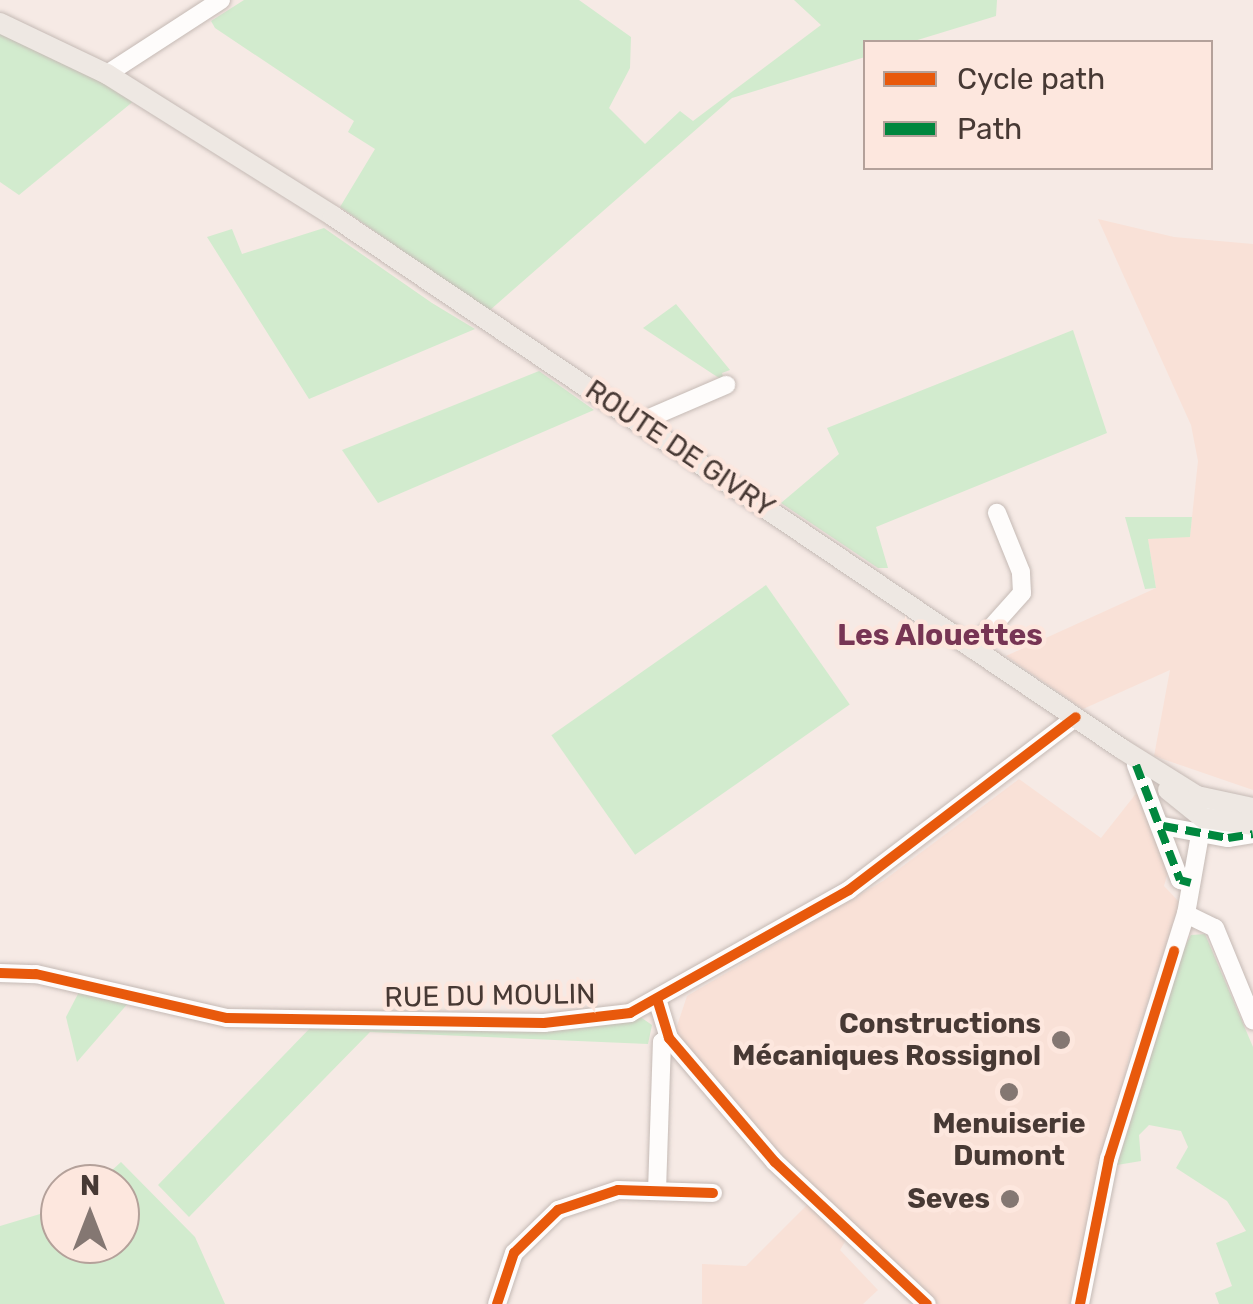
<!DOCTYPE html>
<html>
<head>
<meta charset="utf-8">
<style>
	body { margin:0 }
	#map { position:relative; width:1253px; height:1304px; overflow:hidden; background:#f6eae5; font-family:Rubik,sans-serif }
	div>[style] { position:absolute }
	.built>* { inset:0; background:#f9e1d7 }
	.green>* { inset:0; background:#d2ebce; transform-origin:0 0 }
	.roads { filter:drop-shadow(0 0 2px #c5bab5) drop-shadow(0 0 2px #c5bab5) }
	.minor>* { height:18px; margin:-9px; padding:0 9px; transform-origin:9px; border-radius:9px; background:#fefcfb }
	.major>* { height:20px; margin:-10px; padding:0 10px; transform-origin:10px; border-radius:10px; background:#eee8e3 }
	.quiet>* { height:8px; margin-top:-4px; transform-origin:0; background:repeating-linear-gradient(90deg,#00873e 0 15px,transparent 0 23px) }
	.cycleway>* { height:10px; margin:-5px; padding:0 5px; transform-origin:5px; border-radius:5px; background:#e8590c }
	.dots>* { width:28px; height:28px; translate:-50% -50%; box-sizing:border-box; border:5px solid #fde7de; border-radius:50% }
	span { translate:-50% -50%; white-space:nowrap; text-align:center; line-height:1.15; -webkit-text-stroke:9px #fde7de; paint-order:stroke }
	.street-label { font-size:28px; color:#473934 }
	.poi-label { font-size:28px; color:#473934; font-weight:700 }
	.right { translate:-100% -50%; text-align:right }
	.neighbourhood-label { font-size:30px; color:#773554; font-weight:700 }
	.legend { position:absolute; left:863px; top:40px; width:350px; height:130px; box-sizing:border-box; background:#fde7de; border:2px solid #b4a19a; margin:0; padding:12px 18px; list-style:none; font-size:30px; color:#473934 }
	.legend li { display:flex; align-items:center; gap:20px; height:50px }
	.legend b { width:50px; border:2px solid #b4a19a }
	.north { position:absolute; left:40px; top:1164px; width:100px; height:100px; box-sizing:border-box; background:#fde7de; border:2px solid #b4a19a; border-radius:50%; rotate:0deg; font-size:28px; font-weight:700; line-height:40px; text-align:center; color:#473934 }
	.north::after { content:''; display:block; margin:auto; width:35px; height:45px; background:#847772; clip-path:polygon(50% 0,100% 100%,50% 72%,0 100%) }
</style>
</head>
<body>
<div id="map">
	<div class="built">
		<div style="clip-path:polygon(1098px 219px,1174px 237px,1253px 244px,1253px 790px,1154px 756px,1170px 670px,1083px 709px,1006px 656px,1156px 588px,1148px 539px,1190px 536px,1198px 461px,1191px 425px)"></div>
		<div style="clip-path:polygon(1019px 779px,1101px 838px,1142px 786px,1169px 868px,1164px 886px,1180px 903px,1129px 1058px,1070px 1304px,936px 1304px,766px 1140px,675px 1032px,687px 996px,883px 881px)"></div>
		<div style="clip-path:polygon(808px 1204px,846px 1240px,840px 1250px,878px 1290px,863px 1304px,702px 1304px,702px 1264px,746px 1266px)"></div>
	</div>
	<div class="green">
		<div style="clip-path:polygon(244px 0,579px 0,631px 37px,630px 68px,609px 108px,645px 144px,680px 111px,693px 121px,821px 25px,794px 0,997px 0,996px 16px,911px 42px,866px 42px,865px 57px,732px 98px,489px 311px,340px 207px,375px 149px,348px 132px,354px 121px,215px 28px,211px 21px)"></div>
		<div style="clip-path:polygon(0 29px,76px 62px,135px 100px,19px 195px,0 182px)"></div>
		<div style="clip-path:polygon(324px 228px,432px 303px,475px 329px,309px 399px,207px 237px,232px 229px,242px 254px)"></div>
		<div style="clip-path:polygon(676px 304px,730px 370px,722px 373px,725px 382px,643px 328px)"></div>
		<div style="clip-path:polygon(1073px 330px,1107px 433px,876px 527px,888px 568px,878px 568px,781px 503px,839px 454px,827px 428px)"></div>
		<div style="clip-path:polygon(539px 371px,594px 410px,378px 503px,342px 450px)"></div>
		<div style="clip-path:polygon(1125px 517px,1192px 517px,1190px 537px,1148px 539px,1156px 588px,1145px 589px)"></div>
		<div style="left:766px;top:585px;width:146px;height:262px;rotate:55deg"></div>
		<div style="clip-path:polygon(1205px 934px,1253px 1047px,1253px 1304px,1219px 1304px,1215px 1293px,1232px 1286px,1216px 1243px,1246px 1231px,1227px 1201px,1176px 1168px,1188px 1147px,1181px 1131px,1149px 1125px,1139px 1135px,1141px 1161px,1117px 1165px,1184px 948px,1191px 935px)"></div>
		<div style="clip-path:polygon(80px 990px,130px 1001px,77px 1062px,66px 1017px)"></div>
		<div style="clip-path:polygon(639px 1016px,652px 1025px,648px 1044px,370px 1032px,189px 1217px,158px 1185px,313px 1025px)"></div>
		<div style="clip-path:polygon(121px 1162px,195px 1237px,225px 1304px,0 1304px,0 1226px,60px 1208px,60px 1244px,120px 1244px,120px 1184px,97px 1184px)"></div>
	</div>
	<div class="roads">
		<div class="minor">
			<div style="left:107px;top:74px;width:136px;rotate:-33deg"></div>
			<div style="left:640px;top:422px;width:94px;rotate:-23.3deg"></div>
			<div style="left:972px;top:649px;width:75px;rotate:-48.2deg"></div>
			<div style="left:1022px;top:593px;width:21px;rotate:-93deg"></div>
			<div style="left:1021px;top:572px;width:64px;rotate:-112.1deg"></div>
			<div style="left:1136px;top:765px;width:123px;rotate:69.1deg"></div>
			<div style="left:1180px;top:880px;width:11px;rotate:15deg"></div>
			<div style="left:1163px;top:826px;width:66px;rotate:10.5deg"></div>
			<div style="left:1228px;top:838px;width:25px;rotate:-9deg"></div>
			<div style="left:1186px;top:914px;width:32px;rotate:26deg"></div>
			<div style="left:1215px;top:928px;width:100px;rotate:67.6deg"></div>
			<div style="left:0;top:973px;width:36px;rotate:2deg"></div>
			<div style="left:36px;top:974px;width:196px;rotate:13deg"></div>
			<div style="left:227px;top:1018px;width:317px;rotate:0.9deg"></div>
			<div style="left:544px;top:1023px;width:87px;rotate:-6.6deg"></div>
			<div style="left:630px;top:1013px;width:251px;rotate:-29.3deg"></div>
			<div style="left:849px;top:890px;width:285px;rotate:-37.3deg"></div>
			<div style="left:658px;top:1002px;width:38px;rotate:73deg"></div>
			<div style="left:669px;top:1038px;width:163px;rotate:49.5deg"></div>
			<div style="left:775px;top:1162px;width:208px;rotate:43.1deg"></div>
			<div style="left:657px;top:1191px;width:149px;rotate:-88.1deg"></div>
			<div style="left:662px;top:1042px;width:8px;rotate:-30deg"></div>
			<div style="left:497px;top:1304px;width:54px;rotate:-71.6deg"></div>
			<div style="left:514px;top:1253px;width:62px;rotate:-44.3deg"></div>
			<div style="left:558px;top:1210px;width:63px;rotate:-18.4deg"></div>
			<div style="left:618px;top:1190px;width:95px;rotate:1.8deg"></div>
			<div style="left:1080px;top:1304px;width:148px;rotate:-78.7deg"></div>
			<div style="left:1109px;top:1159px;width:257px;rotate:-72.6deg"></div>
			<div style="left:1186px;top:914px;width:97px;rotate:-80deg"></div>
			<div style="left:1203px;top:818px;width:12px;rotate:-24deg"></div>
		</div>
		<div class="major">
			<div style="left:0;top:23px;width:119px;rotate:25.5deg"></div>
			<div style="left:107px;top:74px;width:267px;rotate:32.1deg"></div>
			<div style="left:333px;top:216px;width:952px;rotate:34.04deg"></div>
			<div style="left:1122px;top:749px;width:89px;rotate:32.1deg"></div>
			<div style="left:1197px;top:796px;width:57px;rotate:12.1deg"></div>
			<div style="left:1168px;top:790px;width:45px;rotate:38.7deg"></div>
			<div style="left:1203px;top:818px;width:50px;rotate:8deg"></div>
		</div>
	</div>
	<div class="quiet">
		<div style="left:1136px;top:765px;width:123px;rotate:69.1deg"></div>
		<div style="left:1180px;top:880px;width:11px;rotate:15deg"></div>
		<div style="left:1163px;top:826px;width:66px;rotate:10.5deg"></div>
		<div style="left:1228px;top:838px;width:25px;rotate:-9deg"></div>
	</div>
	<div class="cycleway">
		<div style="left:0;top:973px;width:36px;rotate:2deg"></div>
		<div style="left:36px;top:974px;width:196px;rotate:13deg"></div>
		<div style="left:227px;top:1018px;width:317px;rotate:0.9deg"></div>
		<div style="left:544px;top:1023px;width:87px;rotate:-6.6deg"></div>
		<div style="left:630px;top:1013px;width:251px;rotate:-29.3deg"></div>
		<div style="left:849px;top:890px;width:285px;rotate:-37.3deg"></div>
		<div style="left:658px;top:1002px;width:38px;rotate:73deg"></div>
		<div style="left:669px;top:1038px;width:163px;rotate:49.5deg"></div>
		<div style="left:775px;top:1162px;width:208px;rotate:43.1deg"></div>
		<div style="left:497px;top:1304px;width:54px;rotate:-71.6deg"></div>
		<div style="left:514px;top:1253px;width:62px;rotate:-44.3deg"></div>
		<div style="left:558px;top:1210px;width:63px;rotate:-18.4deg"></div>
		<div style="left:618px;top:1190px;width:95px;rotate:1.8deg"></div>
		<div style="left:1080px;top:1304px;width:148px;rotate:-78.7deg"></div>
		<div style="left:1109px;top:1159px;width:218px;rotate:-72.6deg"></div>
	</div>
	<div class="dots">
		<div style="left:1061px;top:1040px;background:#847772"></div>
		<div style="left:1009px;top:1092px;background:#847772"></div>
		<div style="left:1010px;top:1199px;background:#847772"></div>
	</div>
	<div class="street-label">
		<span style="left:680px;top:449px;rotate:34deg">ROUTE DE GIVRY</span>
		<span style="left:490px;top:996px;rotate:-1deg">RUE DU MOULIN</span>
	</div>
	<div class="poi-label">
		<span class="right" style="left:1041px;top:1040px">Constructions<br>Mécaniques Rossignol</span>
		<span style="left:1009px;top:1140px">Menuiserie<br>Dumont</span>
		<span class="right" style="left:990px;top:1199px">Seves</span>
	</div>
	<div class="neighbourhood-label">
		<span style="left:940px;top:635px">Les Alouettes</span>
	</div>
	<ul class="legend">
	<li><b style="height:12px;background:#e8590c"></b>Cycle path</li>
	<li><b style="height:12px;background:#00873e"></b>Path</li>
	</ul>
	<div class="north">N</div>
</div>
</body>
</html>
